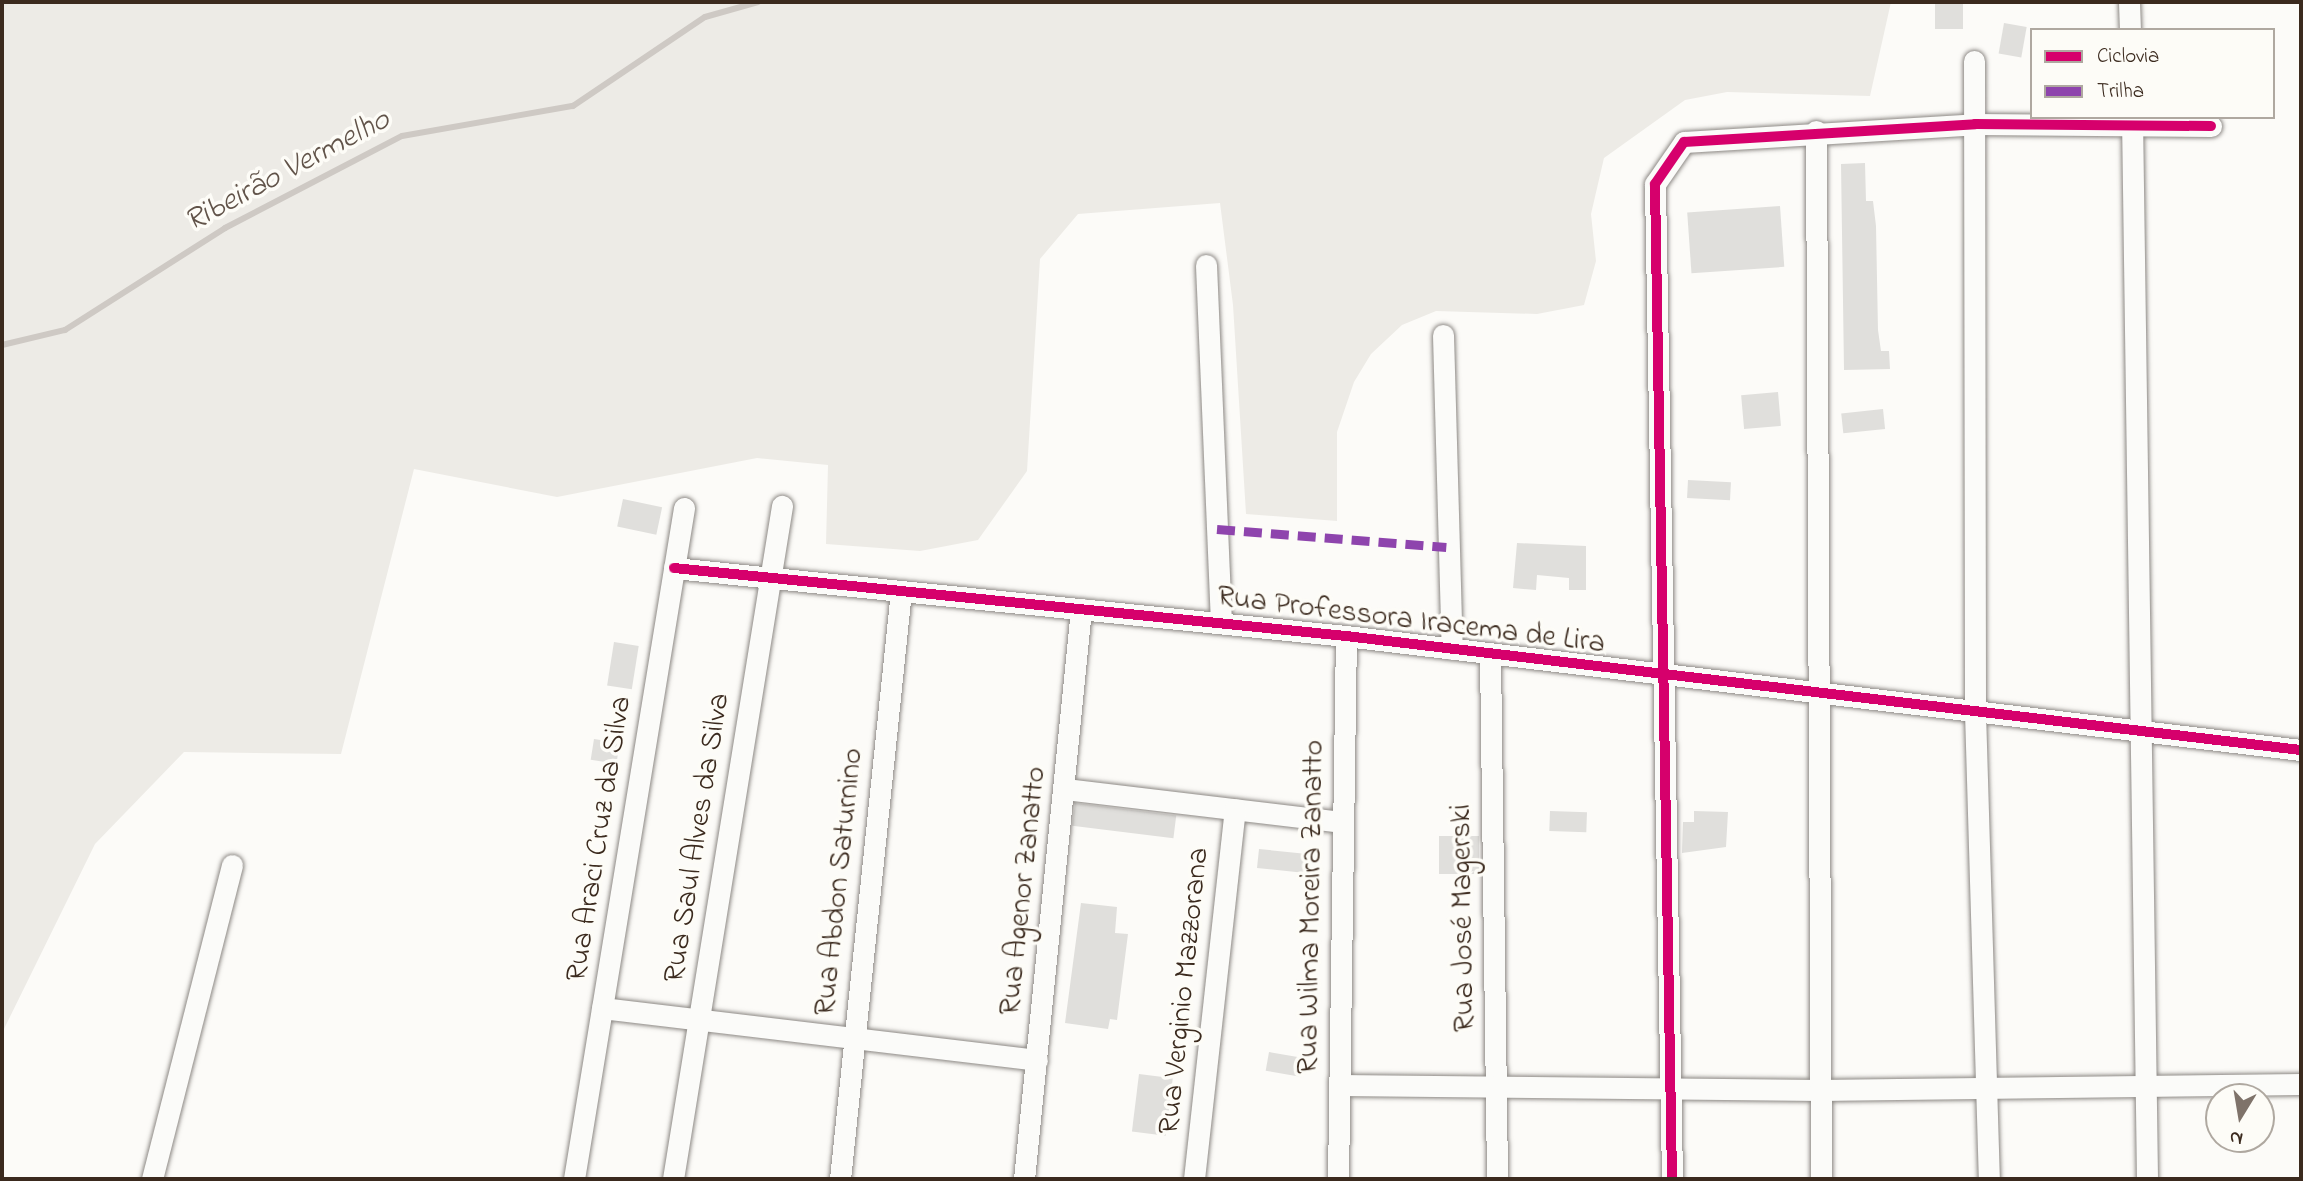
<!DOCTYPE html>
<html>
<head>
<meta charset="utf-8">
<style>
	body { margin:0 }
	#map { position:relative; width:2303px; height:1181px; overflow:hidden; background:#fcfbf8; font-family:"Indie Flower",sans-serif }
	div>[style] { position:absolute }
	.green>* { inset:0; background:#edebe6 }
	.stream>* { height:6px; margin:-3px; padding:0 3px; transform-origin:3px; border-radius:3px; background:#cec9c4 }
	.building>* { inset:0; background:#e0dfdc; transform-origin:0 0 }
	.roads { filter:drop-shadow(0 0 2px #8d8985) drop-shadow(0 0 2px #8d8985) }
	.minor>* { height:21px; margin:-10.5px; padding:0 10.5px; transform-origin:10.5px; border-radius:10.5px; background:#fbfbf9 }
	.quiet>* { height:9px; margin-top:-4.5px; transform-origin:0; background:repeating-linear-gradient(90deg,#8e44ad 0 18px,transparent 0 27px) }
	.cycleway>* { height:10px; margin:-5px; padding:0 5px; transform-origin:5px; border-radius:5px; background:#d6006c }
	span { translate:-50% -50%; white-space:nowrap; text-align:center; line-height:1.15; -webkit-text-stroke:7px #fdfcf7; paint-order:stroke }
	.street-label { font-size:30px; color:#3b2a1e }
	.water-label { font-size:32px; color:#615349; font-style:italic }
	.frame { position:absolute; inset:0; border:4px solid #3b2a1e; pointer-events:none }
	.legend { position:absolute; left:2030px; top:28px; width:245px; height:91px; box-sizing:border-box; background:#fdfcf7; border:2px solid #afa8a0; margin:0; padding:9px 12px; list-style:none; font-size:21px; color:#3b2a1e }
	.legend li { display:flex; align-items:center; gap:14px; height:35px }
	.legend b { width:35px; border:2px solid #afa8a0 }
	.north { position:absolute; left:2205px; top:1083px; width:70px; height:70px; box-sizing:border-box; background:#fdfcf7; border:2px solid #afa8a0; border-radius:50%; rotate:191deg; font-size:19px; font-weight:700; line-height:28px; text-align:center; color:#3b2a1e }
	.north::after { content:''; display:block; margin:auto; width:24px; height:32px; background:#7f736a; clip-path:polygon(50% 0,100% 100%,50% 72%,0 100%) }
</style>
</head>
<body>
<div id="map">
	<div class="green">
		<div style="clip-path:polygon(2px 2px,1891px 2px,1870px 96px,1727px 92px,1685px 100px,1604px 158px,1591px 214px,1596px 261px,1584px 305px,1537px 314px,1436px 311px,1402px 325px,1371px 354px,1354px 382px,1337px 432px,1337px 521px,1246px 514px,1233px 305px,1220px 203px,1078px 214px,1040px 259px,1027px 471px,978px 540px,920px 551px,826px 544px,828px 465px,757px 458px,557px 497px,414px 469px,341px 754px,184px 752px,95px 844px,2px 1033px)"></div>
	</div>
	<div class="stream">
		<div style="left:2px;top:345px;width:65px;rotate:-13.4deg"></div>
		<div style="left:65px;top:330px;width:190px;rotate:-32.5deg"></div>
		<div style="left:225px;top:228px;width:199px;rotate:-27.5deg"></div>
		<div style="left:402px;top:136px;width:174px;rotate:-10deg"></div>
		<div style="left:573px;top:106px;width:159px;rotate:-34deg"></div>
		<div style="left:705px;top:17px;width:55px;rotate:-15.8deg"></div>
	</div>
	<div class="building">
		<div style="left:1935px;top:2px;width:28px;height:27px"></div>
		<div style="left:2004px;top:23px;width:23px;height:31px;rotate:10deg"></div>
		<div style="clip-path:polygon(1865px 163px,1866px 201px,1873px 201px,1876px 226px,1878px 330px,1881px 351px,1889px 351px,1890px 369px,1844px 370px,1841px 164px)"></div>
		<div style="left:1780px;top:206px;width:61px;height:93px;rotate:86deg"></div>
		<div style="left:1778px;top:392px;width:34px;height:37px;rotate:85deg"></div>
		<div style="left:1883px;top:409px;width:20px;height:42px;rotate:84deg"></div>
		<div style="left:1688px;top:480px;width:43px;height:18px;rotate:3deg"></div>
		<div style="left:623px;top:499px;width:40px;height:28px;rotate:12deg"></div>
		<div style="clip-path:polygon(1517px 543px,1586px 546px,1586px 590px,1569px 590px,1569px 578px,1537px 575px,1536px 590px,1513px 588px)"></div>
		<div style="left:614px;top:642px;width:25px;height:44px;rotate:9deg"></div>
		<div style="left:594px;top:739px;width:26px;height:21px;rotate:9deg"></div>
		<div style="left:1075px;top:803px;width:102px;height:23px;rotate:7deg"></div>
		<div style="left:1550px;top:811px;width:37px;height:20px;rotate:2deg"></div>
		<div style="clip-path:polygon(1694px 811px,1728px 812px,1726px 847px,1682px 853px,1683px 822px,1694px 822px)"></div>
		<div style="left:1439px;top:836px;width:40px;height:38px"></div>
		<div style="left:1259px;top:849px;width:51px;height:19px;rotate:6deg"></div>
		<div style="clip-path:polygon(1081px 903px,1117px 907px,1115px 933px,1128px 934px,1117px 1020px,1110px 1019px,1108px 1029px,1065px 1023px)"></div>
		<div style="left:1269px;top:1052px;width:35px;height:19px;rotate:10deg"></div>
		<div style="left:1139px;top:1074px;width:34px;height:58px;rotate:7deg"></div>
	</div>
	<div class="roads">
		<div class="minor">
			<div style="left:2129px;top:2px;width:28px;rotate:88deg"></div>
			<div style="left:1974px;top:61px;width:651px;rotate:89.91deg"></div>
			<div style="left:1975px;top:712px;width:467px;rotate:88.3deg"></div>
			<div style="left:2132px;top:117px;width:1062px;rotate:89.19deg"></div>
			<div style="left:1816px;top:131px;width:1048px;rotate:89.73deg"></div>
			<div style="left:1206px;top:265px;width:358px;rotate:87.6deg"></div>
			<div style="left:1443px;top:335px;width:314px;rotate:88.4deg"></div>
			<div style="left:674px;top:568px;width:675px;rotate:5.78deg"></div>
			<div style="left:1346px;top:636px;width:962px;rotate:6.81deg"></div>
			<div style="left:1490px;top:655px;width:524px;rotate:89.23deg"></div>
			<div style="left:1065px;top:789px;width:278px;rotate:6.8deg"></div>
			<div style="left:602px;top:1008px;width:438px;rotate:6.8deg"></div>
			<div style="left:1339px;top:1085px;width:481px;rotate:0.6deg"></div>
			<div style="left:1820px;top:1090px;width:481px;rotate:-0.7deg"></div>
			<div style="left:152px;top:1179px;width:324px;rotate:-75.7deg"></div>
			<div style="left:574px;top:1179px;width:680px;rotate:-80.69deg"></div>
			<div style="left:673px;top:1179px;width:682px;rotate:-80.8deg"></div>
			<div style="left:840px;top:1179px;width:591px;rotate:-84.08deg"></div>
			<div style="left:1024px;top:1179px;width:573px;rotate:-84.29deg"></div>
			<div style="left:1194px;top:1179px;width:372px;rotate:-83.7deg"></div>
			<div style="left:1338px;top:1179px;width:543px;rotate:-89.16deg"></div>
			<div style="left:1672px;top:1179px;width:995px;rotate:-90.98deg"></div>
			<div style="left:1655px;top:184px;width:51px;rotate:-55.4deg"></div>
			<div style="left:1684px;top:142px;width:292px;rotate:-3.5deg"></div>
			<div style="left:1975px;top:124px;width:236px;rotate:0.5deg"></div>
		</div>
	</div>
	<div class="quiet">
		<div style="left:1217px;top:529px;width:230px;rotate:4.5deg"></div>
	</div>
	<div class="cycleway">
		<div style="left:674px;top:568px;width:675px;rotate:5.78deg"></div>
		<div style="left:1346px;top:636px;width:962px;rotate:6.81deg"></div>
		<div style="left:1672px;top:1179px;width:995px;rotate:-90.98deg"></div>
		<div style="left:1655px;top:184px;width:51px;rotate:-55.4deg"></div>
		<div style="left:1684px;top:142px;width:292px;rotate:-3.5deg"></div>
		<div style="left:1975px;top:124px;width:236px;rotate:0.5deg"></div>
	</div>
	<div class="street-label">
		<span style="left:1411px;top:621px;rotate:7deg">Rua Professora Iracema de Lira</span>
		<span style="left:698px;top:838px;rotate:-81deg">Rua Saul Alves da Silva</span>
		<span style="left:600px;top:839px;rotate:-81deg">Rua Araci Cruz da Silva</span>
		<span style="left:840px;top:882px;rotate:-84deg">Rua Abdon Saturnino</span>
		<span style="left:1024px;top:891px;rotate:-84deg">Rua Agenor Zanatto</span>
		<span style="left:1312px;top:907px;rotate:-89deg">Rua Wilma Moreira Zanatto</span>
		<span style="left:1464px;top:918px;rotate:-91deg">Rua José Magerski</span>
		<span style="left:1185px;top:991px;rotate:-84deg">Rua Verginio Mazzorana</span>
	</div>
	<div class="water-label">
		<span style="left:288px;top:172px;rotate:-28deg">Ribeirão Vermelho</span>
	</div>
	<div class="frame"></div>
	<ul class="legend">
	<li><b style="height:9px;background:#d6006c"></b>Ciclovia</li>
	<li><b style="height:9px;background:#8e44ad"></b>Trilha</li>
	</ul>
	<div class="north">N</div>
</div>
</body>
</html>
